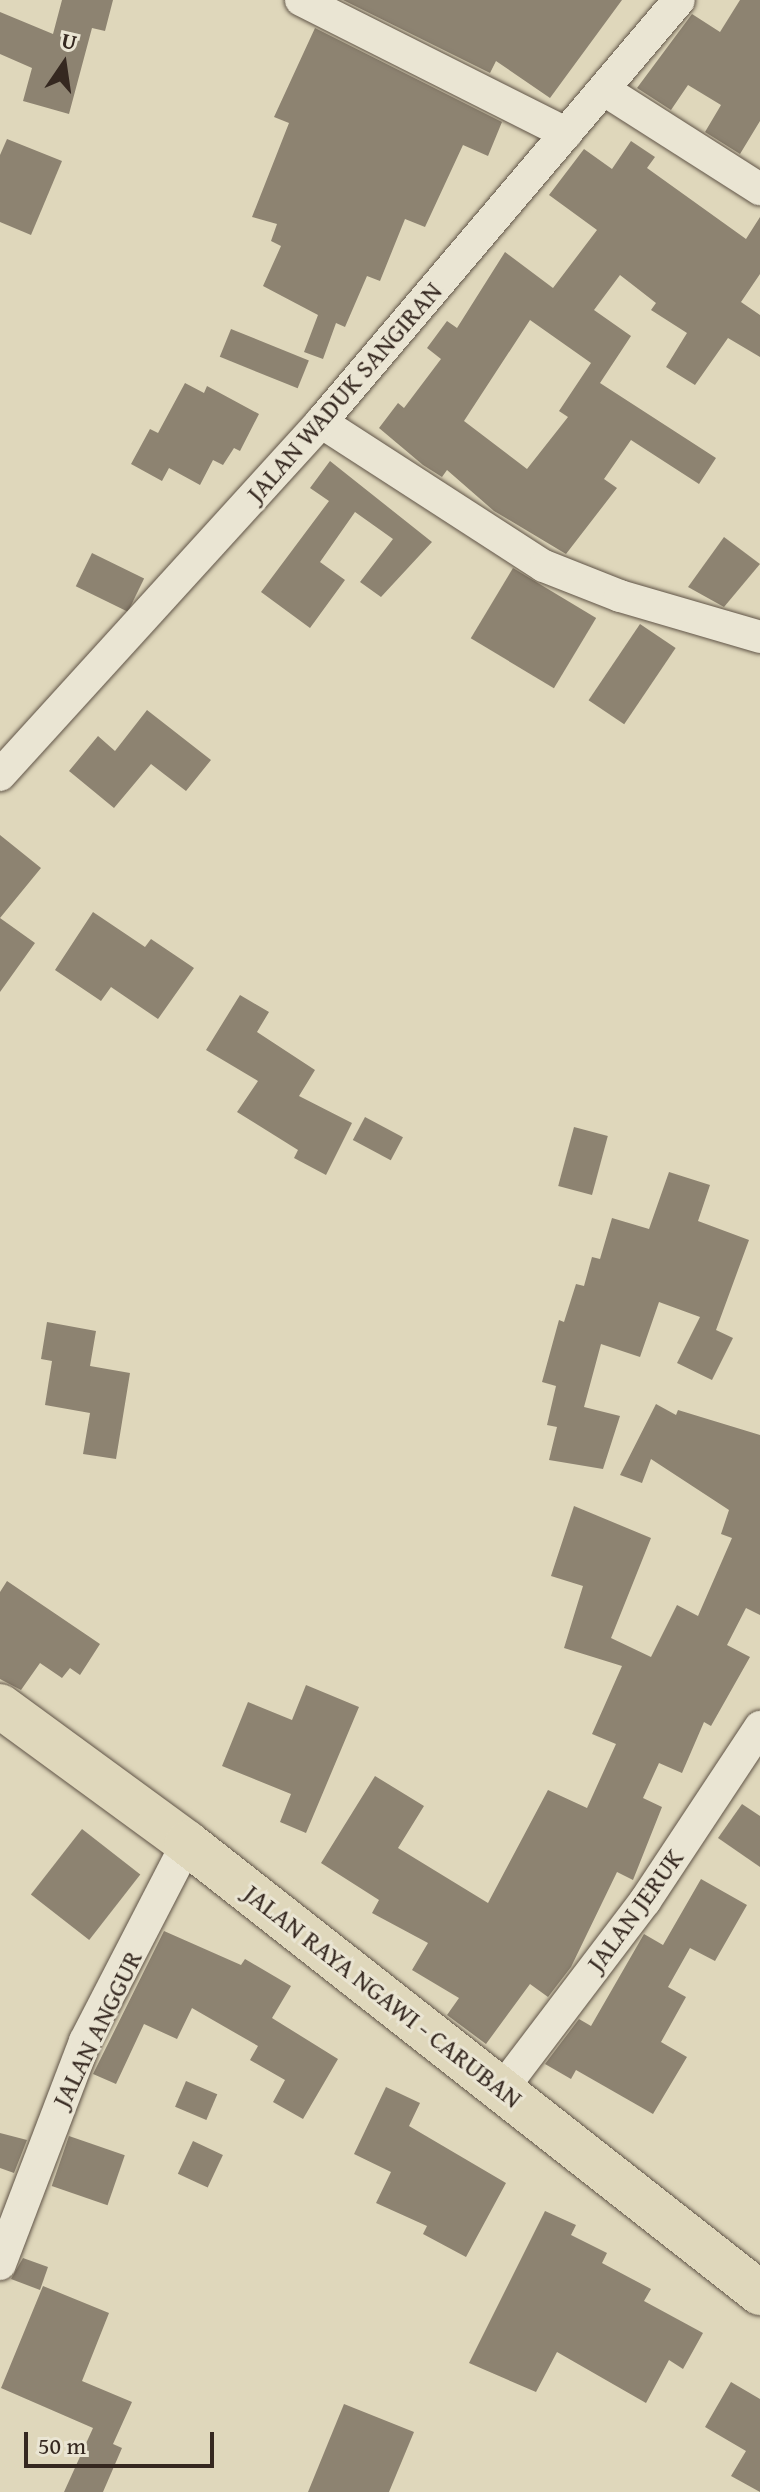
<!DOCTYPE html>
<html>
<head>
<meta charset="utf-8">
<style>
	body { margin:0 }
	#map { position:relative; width:760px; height:2492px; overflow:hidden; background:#dfd7bb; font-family:"Gentium Book Plus",serif }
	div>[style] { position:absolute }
	.building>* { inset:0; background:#8d8371; transform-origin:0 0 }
	.roads { filter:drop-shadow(0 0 2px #605447) drop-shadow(0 0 2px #605447) }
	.minor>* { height:32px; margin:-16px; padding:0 16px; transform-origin:16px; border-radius:16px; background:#eae5d3 }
	.highway>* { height:44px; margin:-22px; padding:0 22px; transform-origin:22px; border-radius:22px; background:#dfd7bb }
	span { translate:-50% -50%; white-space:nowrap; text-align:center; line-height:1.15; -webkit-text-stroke:6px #eae5d3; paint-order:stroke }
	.street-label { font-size:26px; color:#352820 }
	.north { position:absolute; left:24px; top:24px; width:80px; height:80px; -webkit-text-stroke:6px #eae5d3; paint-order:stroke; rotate:13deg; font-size:22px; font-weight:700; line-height:32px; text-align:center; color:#352820 }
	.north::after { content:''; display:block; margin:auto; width:28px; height:36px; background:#352820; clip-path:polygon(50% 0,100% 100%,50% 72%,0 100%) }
	.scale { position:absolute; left:24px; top:2432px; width:190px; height:36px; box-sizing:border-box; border:4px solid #352820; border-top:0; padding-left:10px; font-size:24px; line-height:28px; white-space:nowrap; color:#352820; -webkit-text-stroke:6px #eae5d3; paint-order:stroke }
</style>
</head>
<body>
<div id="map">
	<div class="building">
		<div style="clip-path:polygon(62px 0,113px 0,105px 31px,92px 28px,69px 114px,23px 101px,32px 68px,0 54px,0 12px,53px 34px)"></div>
		<div style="clip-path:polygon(343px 0,622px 0,550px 98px,496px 61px,490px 73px)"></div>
		<div style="clip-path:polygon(740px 0,760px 0,760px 121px,740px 154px,705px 132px,721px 105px,688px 85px,671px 110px,637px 88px,692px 14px,720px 32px)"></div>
		<div style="clip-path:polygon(315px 28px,502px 122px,488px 156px,463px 145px,425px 227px,405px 219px,380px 281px,367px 276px,345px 327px,336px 323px,323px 359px,304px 352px,318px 315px,263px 286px,281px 246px,271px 241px,277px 224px,252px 217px,289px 123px,274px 117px)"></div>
		<div style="clip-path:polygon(7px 139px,62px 161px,31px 235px,0 222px,0 155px)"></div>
		<div style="clip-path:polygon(evenodd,631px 141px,655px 157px,647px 168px,746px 239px,760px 217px,760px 274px,741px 302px,760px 315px,760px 357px,728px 338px,695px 385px,666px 367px,687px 333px,651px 310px,656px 303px,620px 275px,594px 310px,631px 336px,600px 383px,716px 458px,699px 484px,631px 440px,604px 479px,617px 488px,566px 554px,494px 511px,447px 470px,442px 477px,423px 465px,379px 428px,398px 403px,404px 408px,441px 359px,427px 348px,447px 321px,457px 328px,505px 252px,553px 288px,597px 230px,549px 195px,584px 149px,612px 169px,631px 141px,530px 320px,591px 363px,559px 411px,568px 417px,527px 469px,464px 421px,530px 320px)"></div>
		<div style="left:231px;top:329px;width:84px;height:30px;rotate:22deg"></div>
		<div style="clip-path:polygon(185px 383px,204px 393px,207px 386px,259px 414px,240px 451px,234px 448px,223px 465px,213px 460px,200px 485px,169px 468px,162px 481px,131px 464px,150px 429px,158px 433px)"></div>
		<div style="clip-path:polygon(330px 461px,432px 542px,381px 597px,360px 582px,393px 539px,355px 512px,320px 562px,345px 580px,310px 628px,261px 592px,329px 501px,310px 488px)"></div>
		<div style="clip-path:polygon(724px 537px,760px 564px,724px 607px,688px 587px)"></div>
		<div style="left:92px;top:553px;width:58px;height:37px;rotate:26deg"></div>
		<div style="left:513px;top:568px;width:97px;height:82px;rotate:31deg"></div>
		<div style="left:640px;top:624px;width:43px;height:92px;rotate:34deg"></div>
		<div style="clip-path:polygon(147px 710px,211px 760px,186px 791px,151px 764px,114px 808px,69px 771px,98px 736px,115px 751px)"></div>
		<div style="clip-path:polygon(0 835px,41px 868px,0 918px,35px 943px,0 992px)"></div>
		<div style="clip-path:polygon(93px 912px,145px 947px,151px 939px,194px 968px,158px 1019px,111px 987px,101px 1001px,55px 970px)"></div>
		<div style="clip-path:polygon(240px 995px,269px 1012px,257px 1032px,315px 1070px,299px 1096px,352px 1123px,326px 1175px,294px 1158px,298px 1150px,237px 1112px,258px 1081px,206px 1050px)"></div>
		<div style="left:365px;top:1117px;width:43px;height:26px;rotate:28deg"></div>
		<div style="left:574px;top:1127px;width:35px;height:61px;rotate:15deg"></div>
		<div style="clip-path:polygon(669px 1172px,710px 1185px,698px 1221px,749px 1240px,716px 1330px,733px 1338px,712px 1380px,677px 1363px,700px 1317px,659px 1302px,640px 1357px,601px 1344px,584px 1407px,620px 1416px,603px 1469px,549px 1460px,557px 1427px,547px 1425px,556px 1386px,542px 1382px,559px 1320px,564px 1322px,576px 1284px,584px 1286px,592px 1257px,600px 1259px,612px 1218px,649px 1229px)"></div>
		<div style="clip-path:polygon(47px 1322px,96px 1331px,90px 1366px,130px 1373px,116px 1459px,83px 1454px,90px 1413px,45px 1405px,52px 1361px,41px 1359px)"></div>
		<div style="clip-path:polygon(656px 1404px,676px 1415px,678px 1410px,760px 1435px,760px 1615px,746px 1608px,727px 1645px,750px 1657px,711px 1726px,704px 1722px,682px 1773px,659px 1763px,643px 1798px,662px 1807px,633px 1880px,617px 1872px,571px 1967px,548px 1997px,530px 1984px,486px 2044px,447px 2015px,459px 1998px,412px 1970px,428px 1943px,372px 1913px,379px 1900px,321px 1863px,375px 1776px,424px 1806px,398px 1848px,488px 1903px,548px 1790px,587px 1808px,616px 1744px,592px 1734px,622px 1666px,564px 1648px,583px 1586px,551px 1576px,574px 1506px,651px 1538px,611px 1638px,651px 1657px,677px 1605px,698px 1616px,732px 1538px,721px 1534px,729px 1510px,651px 1459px,642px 1483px,620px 1475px)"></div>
		<div style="clip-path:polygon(7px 1581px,100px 1644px,80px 1675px,70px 1668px,62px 1678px,40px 1663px,21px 1690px,0 1679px,0 1592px)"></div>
		<div style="clip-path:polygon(306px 1685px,359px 1707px,306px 1833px,280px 1822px,291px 1794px,222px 1766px,248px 1702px,292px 1720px)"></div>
		<div style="clip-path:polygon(742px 1804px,760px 1816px,760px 1867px,718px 1838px)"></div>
		<div style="left:82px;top:1829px;width:74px;height:83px;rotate:38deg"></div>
		<div style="clip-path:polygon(701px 1879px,747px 1905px,715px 1961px,690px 1948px,668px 1987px,686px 1997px,661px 2042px,687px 2057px,653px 2114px,576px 2070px,571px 2079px,545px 2064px,579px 2019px,591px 2026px,644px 1934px,663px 1945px)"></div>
		<div style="clip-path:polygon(164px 1931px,241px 1965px,245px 1959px,291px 1986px,272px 2018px,338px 2059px,303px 2119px,273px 2102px,285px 2080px,250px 2060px,258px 2046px,192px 2008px,177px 2039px,144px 2024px,116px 2084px,93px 2074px)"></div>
		<div style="left:186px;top:2081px;width:34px;height:28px;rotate:23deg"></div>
		<div style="clip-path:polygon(386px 2087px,420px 2103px,409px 2126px,506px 2183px,466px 2257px,423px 2234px,427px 2226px,376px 2203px,391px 2172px,354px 2154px)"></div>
		<div style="clip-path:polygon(0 2133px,27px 2140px,14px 2173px,0 2168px)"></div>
		<div style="left:69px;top:2136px;width:59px;height:53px;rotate:19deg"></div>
		<div style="left:193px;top:2141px;width:33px;height:36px;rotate:25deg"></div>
		<div style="clip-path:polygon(545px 2211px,576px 2225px,571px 2235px,607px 2253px,602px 2263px,651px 2289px,644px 2301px,703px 2333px,683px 2369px,669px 2360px,646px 2403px,557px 2352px,536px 2392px,469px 2363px)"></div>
		<div style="clip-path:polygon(23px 2258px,48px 2267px,40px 2290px,11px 2279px)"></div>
		<div style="clip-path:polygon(43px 2286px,109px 2313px,82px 2381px,132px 2402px,113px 2444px,122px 2448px,103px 2492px,64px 2492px,93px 2428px,1px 2388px)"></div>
		<div style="clip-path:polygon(731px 2382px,760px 2399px,760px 2492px,731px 2476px,746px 2451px,705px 2427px)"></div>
		<div style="clip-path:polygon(344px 2404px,414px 2432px,389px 2492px,308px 2492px)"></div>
	</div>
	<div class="roads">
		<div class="minor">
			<div style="left:301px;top:0;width:297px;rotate:26.7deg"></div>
			<div style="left:606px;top:91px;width:183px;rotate:32.5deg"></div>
			<div style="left:321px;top:422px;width:265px;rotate:32.9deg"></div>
			<div style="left:544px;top:566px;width:82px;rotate:21.5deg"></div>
			<div style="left:620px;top:596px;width:146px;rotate:16.3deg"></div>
			<div style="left:0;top:775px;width:477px;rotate:-47.7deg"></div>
			<div style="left:321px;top:422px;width:553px;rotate:-49.69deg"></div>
			<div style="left:503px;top:2088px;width:235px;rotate:-52.8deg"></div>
			<div style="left:645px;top:1901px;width:209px;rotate:-56.5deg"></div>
			<div style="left:0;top:2264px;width:239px;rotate:-69.1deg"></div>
			<div style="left:85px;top:2041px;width:223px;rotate:-62.7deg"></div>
		</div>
		<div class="highway">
			<div style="left:0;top:1706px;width:232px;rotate:36.2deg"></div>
			<div style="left:187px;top:1843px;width:729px;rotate:38.14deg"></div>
		</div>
	</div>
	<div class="street-label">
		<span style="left:344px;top:392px;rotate:-49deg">JALAN WADUK SANGIRAN</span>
		<span style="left:635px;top:1910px;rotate:-54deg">JALAN JERUK</span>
		<span style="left:383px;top:1996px;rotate:38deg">JALAN RAYA NGAWI - CARUBAN</span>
		<span style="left:97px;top:2029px;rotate:-64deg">JALAN ANGGUR</span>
	</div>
	<div class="north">U</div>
	<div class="scale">50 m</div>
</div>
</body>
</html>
